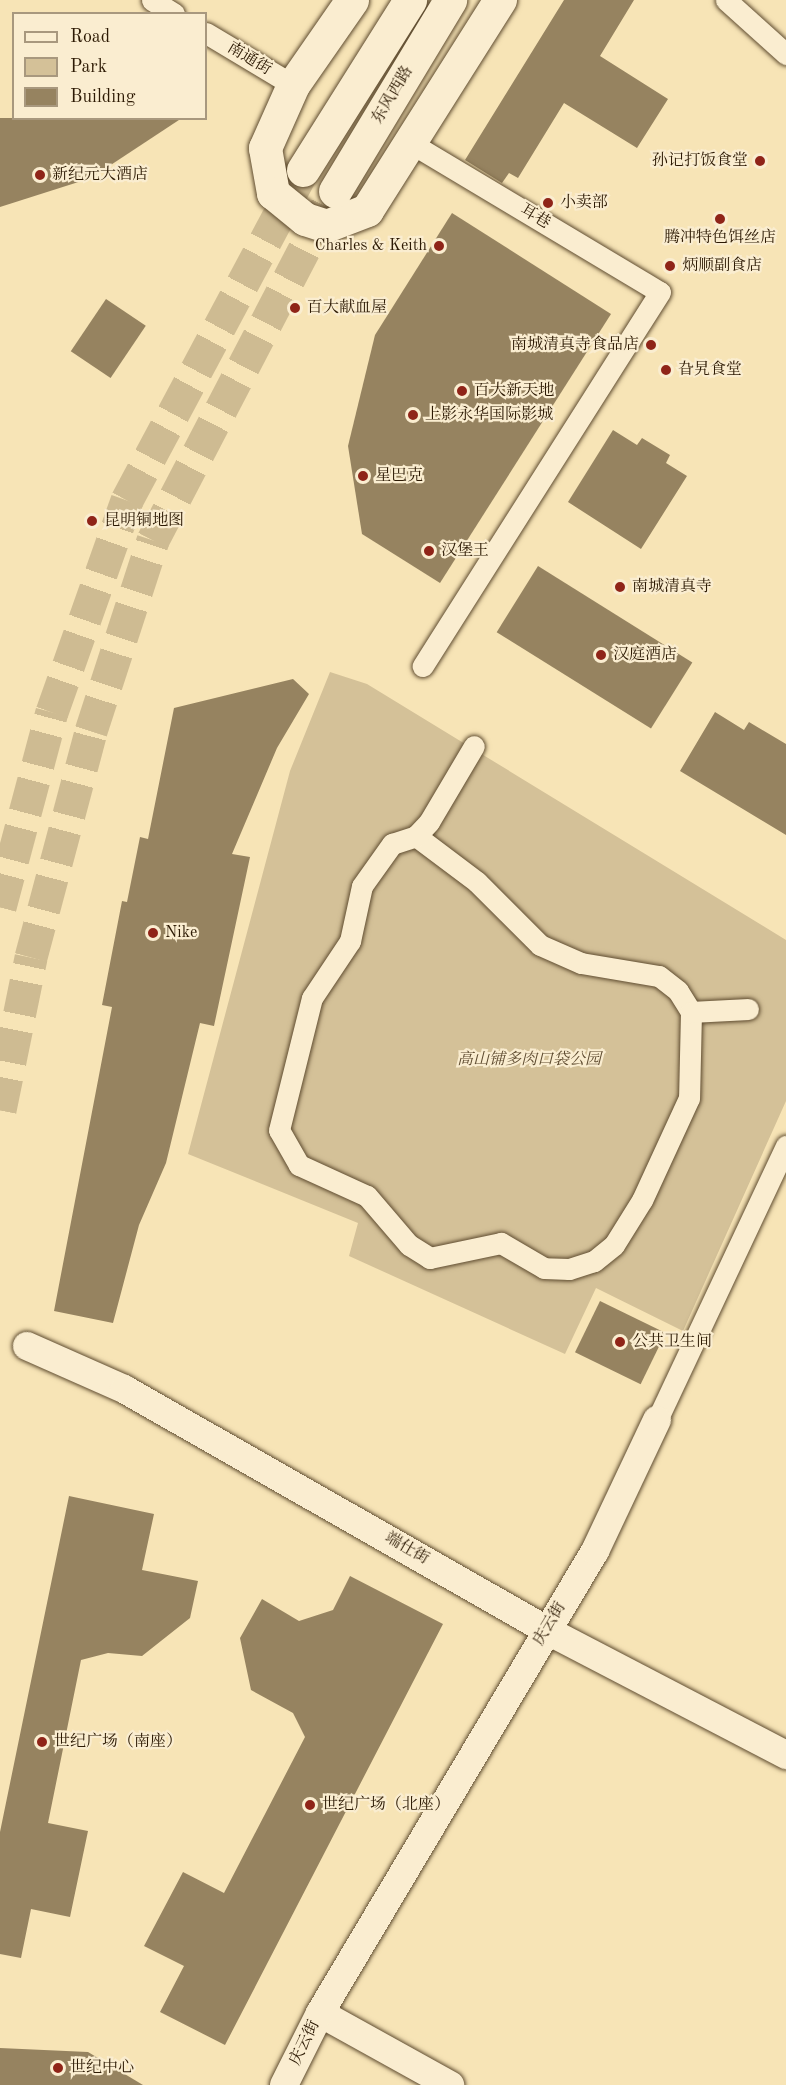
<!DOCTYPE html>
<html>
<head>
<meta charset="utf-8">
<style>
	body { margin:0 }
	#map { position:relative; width:786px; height:2085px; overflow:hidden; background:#f7e4b6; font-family:"Old Standard TT","Noto Serif SC",serif }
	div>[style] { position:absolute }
	.green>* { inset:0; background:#d4c198 }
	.building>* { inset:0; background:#968360; transform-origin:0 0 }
	.secondary-tunnel>* { height:33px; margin-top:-16.5px; transform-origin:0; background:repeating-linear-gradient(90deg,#cebb92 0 33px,transparent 0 49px) }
	.roads { filter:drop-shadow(0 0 2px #5f4c30) drop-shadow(0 0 2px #5f4c30) }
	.pedestrian>* { height:21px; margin:-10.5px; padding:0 10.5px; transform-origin:10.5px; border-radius:10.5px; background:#faedd0 }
	.minor>* { height:28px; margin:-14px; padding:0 14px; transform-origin:14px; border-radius:14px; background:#faedd0 }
	.secondary>* { height:33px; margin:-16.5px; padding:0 16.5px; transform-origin:16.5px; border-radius:16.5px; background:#faedd0 }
	.dots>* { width:16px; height:16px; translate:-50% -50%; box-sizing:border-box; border:3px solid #faedd0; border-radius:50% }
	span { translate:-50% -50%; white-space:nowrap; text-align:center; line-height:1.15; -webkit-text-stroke:4.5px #faedd0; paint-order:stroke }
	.street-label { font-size:16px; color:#2c1903 }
	.poi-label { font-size:16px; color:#2c1903 }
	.right { translate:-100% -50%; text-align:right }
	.left { translate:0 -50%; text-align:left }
	.park-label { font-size:16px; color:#5e4b30; font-style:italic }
	.legend { position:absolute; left:12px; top:12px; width:195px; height:108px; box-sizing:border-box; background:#faedd0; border:2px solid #a8987e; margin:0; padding:8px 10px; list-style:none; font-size:18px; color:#2c1903 }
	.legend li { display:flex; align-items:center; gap:12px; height:30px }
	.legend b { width:30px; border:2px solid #a8987e }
</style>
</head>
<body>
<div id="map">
	<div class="green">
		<div style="clip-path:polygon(330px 672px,367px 684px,786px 940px,786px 1101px,683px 1331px,596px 1288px,565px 1354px,349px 1256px,358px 1223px,188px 1154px,290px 771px)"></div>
	</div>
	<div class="building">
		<div style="clip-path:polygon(564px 0,634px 0,600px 56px,668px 99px,637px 148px,564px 103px,518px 178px,509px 173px,502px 183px,465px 160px)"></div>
		<div style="clip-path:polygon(0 118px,182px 118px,91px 178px,0 207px)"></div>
		<div style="clip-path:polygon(452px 213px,611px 314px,440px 583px,362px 534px,348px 446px,375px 335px)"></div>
		<div style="left:106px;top:299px;width:48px;height:63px;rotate:34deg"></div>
		<div style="clip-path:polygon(613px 430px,637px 445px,642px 438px,670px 455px,666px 463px,687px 476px,641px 549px,568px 502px)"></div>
		<div style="left:538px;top:566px;width:182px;height:78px;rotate:32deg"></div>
		<div style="clip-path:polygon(293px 679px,309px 694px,277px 748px,232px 854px,250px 857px,214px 1026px,200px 1023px,166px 1163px,139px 1225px,113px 1323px,54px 1311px,112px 1007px,102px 1005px,122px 901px,127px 902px,140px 837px,148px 839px,174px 708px)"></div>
		<div style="clip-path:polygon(715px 712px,744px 730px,749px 722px,786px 744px,786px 835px,680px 771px)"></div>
		<div style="left:600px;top:1301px;width:73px;height:57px;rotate:26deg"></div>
		<div style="clip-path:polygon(69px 1496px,154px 1514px,142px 1570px,198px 1581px,190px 1618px,142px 1656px,108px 1653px,81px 1660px,48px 1823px,88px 1831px,70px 1917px,31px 1909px,21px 1958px,0 1954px,0 1832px)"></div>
		<div style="clip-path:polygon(350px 1576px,443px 1624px,225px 2045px,160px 2012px,184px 1966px,144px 1946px,183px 1872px,224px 1893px,305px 1737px,293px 1713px,251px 1690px,240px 1638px,262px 1599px,299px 1621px,333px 1610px)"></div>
		<div style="clip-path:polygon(0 2048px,88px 2052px,143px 2085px,0 2085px)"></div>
	</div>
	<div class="secondary-tunnel">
		<div style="left:0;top:907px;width:202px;rotate:-75.1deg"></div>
		<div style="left:52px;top:712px;width:225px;rotate:-70.5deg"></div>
		<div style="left:127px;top:500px;width:374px;rotate:-61.9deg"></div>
		<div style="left:0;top:1110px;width:156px;rotate:-78.5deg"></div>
		<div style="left:31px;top:957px;width:234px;rotate:-75.1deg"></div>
		<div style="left:91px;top:731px;width:201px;rotate:-72deg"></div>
		<div style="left:153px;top:540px;width:394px;rotate:-62.5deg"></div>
	</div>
	<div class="roads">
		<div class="pedestrian">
			<div style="left:152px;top:0;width:26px;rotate:32deg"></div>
			<div style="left:726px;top:0;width:81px;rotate:42deg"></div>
			<div style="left:206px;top:33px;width:101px;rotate:30.9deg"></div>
			<div style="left:409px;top:142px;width:292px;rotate:30.9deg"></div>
			<div style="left:660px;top:292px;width:443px;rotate:122.4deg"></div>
			<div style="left:416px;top:836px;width:76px;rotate:37deg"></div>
			<div style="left:477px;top:882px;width:89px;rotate:45deg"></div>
			<div style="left:540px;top:945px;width:45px;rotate:23.7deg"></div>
			<div style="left:581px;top:963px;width:79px;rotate:9.5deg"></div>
			<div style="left:659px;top:976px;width:24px;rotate:38deg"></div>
			<div style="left:678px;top:991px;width:25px;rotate:58deg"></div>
			<div style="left:691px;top:1012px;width:86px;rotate:91.3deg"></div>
			<div style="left:689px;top:1098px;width:112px;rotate:114.7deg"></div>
			<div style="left:642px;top:1200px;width:53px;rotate:121.9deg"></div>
			<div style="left:614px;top:1245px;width:26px;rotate:141deg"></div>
			<div style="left:594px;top:1261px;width:26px;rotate:162deg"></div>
			<div style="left:569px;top:1269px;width:25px;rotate:-178deg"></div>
			<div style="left:544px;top:1268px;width:50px;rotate:-149.8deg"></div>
			<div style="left:501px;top:1243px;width:73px;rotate:168.1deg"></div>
			<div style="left:430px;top:1258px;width:25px;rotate:-148deg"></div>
			<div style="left:409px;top:1245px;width:65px;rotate:-130.6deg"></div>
			<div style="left:367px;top:1196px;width:75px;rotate:-155.5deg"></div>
			<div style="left:299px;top:1165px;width:40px;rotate:-119.7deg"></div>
			<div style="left:279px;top:1130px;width:136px;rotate:-76deg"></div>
			<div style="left:312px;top:998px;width:69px;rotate:-56.3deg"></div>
			<div style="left:350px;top:941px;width:56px;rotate:-77.7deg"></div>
			<div style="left:362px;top:886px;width:52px;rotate:-54.5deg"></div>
			<div style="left:392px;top:844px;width:25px;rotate:-18deg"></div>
			<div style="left:416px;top:836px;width:19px;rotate:-47deg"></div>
			<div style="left:429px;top:822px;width:88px;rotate:-59.4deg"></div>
			<div style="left:691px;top:1012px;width:57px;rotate:-3deg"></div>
			<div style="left:657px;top:1420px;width:303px;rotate:-64.8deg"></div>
		</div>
		<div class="minor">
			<div style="left:27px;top:1346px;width:106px;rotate:23.9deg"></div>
			<div style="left:124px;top:1389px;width:486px;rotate:29.7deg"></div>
			<div style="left:546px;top:1630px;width:271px;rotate:27.5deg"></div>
			<div style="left:320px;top:2013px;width:149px;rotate:29deg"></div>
			<div style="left:284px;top:2085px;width:80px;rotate:-63.4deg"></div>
			<div style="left:320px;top:2013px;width:538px;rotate:-59.24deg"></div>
			<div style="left:595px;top:1551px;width:145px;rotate:-64.7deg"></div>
		</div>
		<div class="secondary">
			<div style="left:352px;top:0;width:103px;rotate:124.8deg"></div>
			<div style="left:293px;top:85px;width:69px;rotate:114deg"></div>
			<div style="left:265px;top:148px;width:46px;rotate:79.9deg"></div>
			<div style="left:273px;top:193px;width:41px;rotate:39.1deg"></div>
			<div style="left:305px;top:219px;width:22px;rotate:18deg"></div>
			<div style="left:326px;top:226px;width:44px;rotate:-21.3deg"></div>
			<div style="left:367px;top:210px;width:249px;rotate:-57.7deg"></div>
			<div style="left:303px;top:170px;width:201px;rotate:-57.8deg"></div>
			<div style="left:335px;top:191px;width:223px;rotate:-58.9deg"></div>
		</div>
	</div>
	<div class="dots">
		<div style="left:760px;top:161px;background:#8f2418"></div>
		<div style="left:40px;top:175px;background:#8f2418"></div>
		<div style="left:548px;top:203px;background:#8f2418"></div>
		<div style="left:720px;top:219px;background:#8f2418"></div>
		<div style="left:439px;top:246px;background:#8f2418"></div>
		<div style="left:670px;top:266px;background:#8f2418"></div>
		<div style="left:295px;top:308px;background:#8f2418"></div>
		<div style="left:651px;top:345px;background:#8f2418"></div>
		<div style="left:666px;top:370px;background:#8f2418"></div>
		<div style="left:462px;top:391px;background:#8f2418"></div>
		<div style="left:413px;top:415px;background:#8f2418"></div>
		<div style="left:363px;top:476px;background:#8f2418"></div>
		<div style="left:92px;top:521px;background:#8f2418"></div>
		<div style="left:429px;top:551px;background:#8f2418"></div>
		<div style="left:620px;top:587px;background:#8f2418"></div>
		<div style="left:601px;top:655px;background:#8f2418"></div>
		<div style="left:153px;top:933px;background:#8f2418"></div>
		<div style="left:620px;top:1342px;background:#8f2418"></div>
		<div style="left:42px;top:1742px;background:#8f2418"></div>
		<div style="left:310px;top:1805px;background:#8f2418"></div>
		<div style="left:58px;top:2068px;background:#8f2418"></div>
	</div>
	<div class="street-label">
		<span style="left:249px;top:59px;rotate:31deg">南通街</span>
		<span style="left:393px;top:95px;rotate:-59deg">东风西路</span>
		<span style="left:535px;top:217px;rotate:31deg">耳巷</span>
		<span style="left:407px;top:1549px;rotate:30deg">端仕街</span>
		<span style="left:550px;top:1624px;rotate:-59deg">庆云街</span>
		<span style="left:305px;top:2043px;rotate:-64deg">庆云街</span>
	</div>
	<div class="poi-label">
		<span class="right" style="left:748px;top:161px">孙记打饭食堂</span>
		<span class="left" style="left:52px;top:175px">新纪元大酒店</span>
		<span class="left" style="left:560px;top:203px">小卖部</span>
		<span style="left:720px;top:238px">腾冲特色饵丝店</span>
		<span class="right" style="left:427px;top:246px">Charles &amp; Keith</span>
		<span class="left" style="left:682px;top:266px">炳顺副食店</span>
		<span class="left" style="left:307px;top:308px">百大献血屋</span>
		<span class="right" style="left:639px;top:345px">南城清真寺食品店</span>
		<span class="left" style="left:678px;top:370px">旮旯食堂</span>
		<span class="left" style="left:474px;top:391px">百大新天地</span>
		<span class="left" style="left:425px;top:415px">上影永华国际影城</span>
		<span class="left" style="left:375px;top:476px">星巴克</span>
		<span class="left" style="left:104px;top:521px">昆明铜地图</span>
		<span class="left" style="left:441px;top:551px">汉堡王</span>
		<span class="left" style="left:632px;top:587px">南城清真寺</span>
		<span class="left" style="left:613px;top:655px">汉庭酒店</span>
		<span class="left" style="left:165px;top:933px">Nike</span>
		<span class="left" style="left:632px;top:1342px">公共卫生间</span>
		<span class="left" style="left:54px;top:1742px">世纪广场（南座）</span>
		<span class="left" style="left:322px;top:1805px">世纪广场（北座）</span>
		<span class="left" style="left:70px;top:2068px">世纪中心</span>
	</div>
	<div class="park-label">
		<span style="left:529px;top:1060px">高山铺多肉口袋公园</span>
	</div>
	<ul class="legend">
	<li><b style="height:8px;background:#faedd0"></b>Road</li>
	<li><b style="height:16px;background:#d4c198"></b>Park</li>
	<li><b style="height:16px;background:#968360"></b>Building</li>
	</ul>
</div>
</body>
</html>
